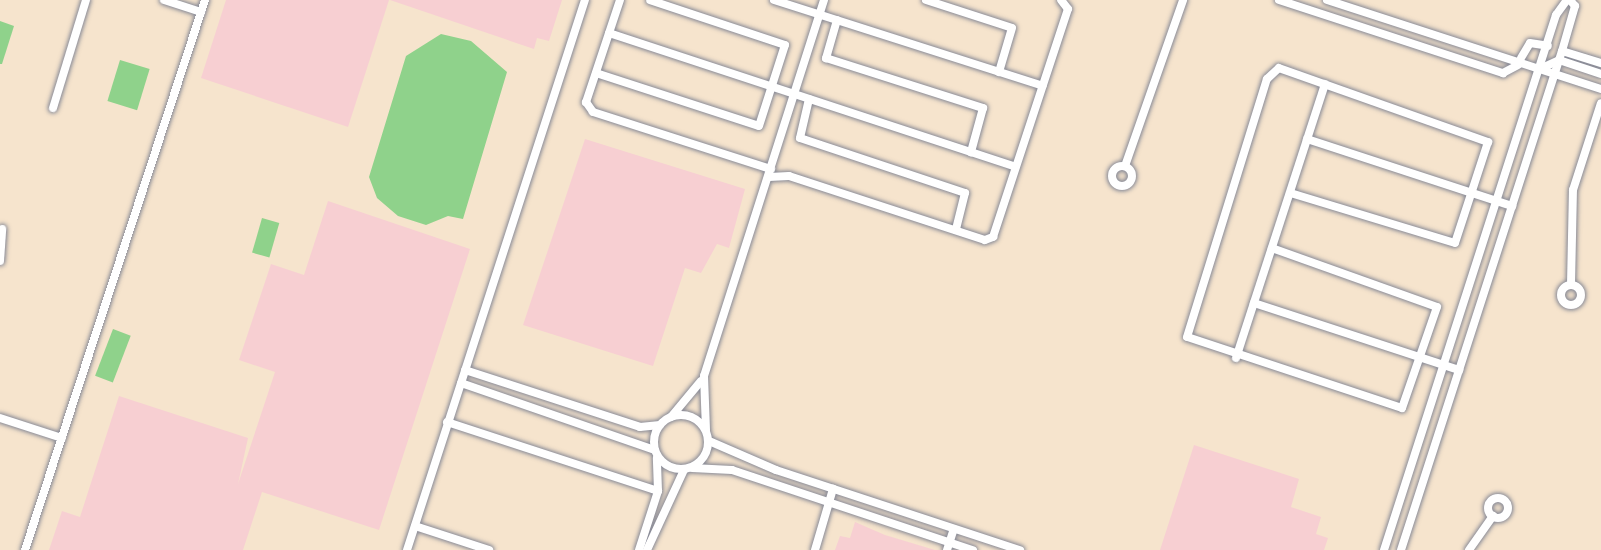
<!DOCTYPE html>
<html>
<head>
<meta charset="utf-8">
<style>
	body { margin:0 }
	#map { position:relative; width:1601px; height:550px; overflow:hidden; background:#f6e4cd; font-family:Mynerve,sans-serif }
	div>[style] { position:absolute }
	.built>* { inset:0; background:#f7cfd2 }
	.green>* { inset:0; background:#8fd28b; transform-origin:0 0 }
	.roads { filter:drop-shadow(0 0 2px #888a96) drop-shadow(0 0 2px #888a96) }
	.minor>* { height:8px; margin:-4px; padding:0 4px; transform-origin:4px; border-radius:4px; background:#fff }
	.minor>.ring { margin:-4px; padding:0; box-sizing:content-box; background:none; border:8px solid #fff; border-radius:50% }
	span { translate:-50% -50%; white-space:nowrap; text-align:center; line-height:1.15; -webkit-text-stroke:6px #fbf7ec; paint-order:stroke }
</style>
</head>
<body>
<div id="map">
	<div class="built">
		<div style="clip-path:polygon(226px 0,389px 0,348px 127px,201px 78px)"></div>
		<div style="clip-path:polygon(390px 0,562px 0,549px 41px,537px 38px,534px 49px)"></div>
		<div style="clip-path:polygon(585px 139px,745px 189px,729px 248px,717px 244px,701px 273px,685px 268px,653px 366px,523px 325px)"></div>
		<div style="clip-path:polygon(328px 201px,470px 249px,379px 530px,262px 492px,243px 550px,49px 550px,62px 511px,80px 517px,119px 396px,248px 438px,238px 484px,275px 372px,239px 360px,271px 264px,304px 275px)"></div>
		<div style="clip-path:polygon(1194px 445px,1299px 479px,1291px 507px,1321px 517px,1316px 534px,1328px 538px,1324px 550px,1160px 550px)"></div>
		<div style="clip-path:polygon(855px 522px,885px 535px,935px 550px,835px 550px,840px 536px,850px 538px)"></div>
	</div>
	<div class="green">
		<div style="clip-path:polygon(0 21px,14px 26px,2px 64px,0 64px)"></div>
		<div style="clip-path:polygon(441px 34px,471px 41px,507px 72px,463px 219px,448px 216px,426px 225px,398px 216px,377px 198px,369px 177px,406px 56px)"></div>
		<div style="left:120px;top:60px;width:31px;height:43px;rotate:17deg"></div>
		<div style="left:262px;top:218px;width:18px;height:36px;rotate:16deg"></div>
		<div style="left:113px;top:329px;width:19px;height:50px;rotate:21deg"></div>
	</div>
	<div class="roads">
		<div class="minor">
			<div style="left:164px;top:0;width:39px;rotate:18deg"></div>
			<div style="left:620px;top:0;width:108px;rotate:108.4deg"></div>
			<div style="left:586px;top:102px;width:12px;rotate:55deg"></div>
			<div style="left:593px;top:112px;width:187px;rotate:17.8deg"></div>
			<div style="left:774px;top:0;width:282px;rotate:17.7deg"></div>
			<div style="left:926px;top:0;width:90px;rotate:18deg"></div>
			<div style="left:1012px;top:28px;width:46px;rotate:106.5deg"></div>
			<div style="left:1279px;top:0;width:236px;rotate:18.1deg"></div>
			<div style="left:1503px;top:73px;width:17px;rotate:-28deg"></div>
			<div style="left:1327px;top:0;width:288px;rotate:18deg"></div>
			<div style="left:837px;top:20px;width:40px;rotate:106deg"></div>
			<div style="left:826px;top:58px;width:165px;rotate:17.7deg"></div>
			<div style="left:983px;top:108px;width:46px;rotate:105.3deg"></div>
			<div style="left:609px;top:33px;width:428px;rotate:18.2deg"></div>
			<div style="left:1562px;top:51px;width:41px;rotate:17.1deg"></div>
			<div style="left:1521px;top:58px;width:17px;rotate:-59deg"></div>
			<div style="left:1530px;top:43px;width:18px;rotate:9deg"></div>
			<div style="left:1540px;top:69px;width:21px;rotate:-25deg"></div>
			<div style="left:1559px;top:60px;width:44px;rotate:18.4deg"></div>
			<div style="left:596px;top:73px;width:171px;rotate:18deg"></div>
			<div style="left:759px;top:126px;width:85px;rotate:-72.2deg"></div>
			<div style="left:785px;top:45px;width:142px;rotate:-161.6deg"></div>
			<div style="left:809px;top:99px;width:40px;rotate:103deg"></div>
			<div style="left:800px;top:138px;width:174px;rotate:18.4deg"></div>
			<div style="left:965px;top:193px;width:38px;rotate:104deg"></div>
			<div style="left:53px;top:108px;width:113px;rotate:-73deg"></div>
			<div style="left:1307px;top:139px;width:216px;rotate:18.1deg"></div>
			<div style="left:1125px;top:166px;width:176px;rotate:-70.7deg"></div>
			<div class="ring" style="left:1112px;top:166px;width:12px;height:12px"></div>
			<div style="left:769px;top:177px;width:20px;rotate:-3deg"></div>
			<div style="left:789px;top:176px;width:206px;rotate:18.1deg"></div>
			<div style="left:985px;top:240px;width:9px;rotate:-21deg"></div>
			<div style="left:993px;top:237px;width:240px;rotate:-71.8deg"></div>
			<div style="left:1068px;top:9px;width:11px;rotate:-128deg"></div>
			<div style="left:1272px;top:248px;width:175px;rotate:19.7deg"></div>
			<div style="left:1437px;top:307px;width:107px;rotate:109.1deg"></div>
			<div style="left:1402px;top:408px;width:226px;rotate:-161.7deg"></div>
			<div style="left:1187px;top:337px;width:270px;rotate:-72.8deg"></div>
			<div style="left:1267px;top:79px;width:16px;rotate:-43deg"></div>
			<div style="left:1279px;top:68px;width:222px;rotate:19.5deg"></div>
			<div style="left:1488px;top:142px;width:106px;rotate:108.1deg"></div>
			<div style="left:1455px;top:243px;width:172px;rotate:-163.1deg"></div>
			<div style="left:0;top:261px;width:32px;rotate:-86deg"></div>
			<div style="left:1571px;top:284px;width:94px;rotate:-88.8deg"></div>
			<div style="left:1573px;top:190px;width:91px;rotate:-72.2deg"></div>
			<div class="ring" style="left:1561px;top:285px;width:12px;height:12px"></div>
			<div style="left:1254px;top:303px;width:216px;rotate:18.1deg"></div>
			<div style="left:1236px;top:358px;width:288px;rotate:-72deg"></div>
			<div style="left:465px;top:370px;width:184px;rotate:18deg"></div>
			<div style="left:640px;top:427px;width:20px;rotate:-6deg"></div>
			<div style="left:461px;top:383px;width:205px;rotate:19.1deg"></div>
			<div class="ring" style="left:654px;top:415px;width:46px;height:46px"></div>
			<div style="left:671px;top:417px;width:47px;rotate:-50.2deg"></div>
			<div style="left:0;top:418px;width:65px;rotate:17.9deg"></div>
			<div style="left:447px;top:422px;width:222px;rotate:18.1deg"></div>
			<div style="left:706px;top:430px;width:54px;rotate:-92.1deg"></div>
			<div style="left:704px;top:376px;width:395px;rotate:-72.3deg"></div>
			<div style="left:709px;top:441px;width:73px;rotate:23.4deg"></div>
			<div style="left:776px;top:470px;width:257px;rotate:18.2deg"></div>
			<div style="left:692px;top:468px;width:40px;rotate:2.9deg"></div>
			<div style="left:732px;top:470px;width:254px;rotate:18.4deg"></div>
			<div class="ring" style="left:1488px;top:498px;width:12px;height:12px"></div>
			<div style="left:415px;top:526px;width:78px;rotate:18deg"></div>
			<div style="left:25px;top:550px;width:579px;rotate:-71.88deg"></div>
			<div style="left:407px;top:550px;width:578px;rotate:-72.07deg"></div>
			<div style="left:639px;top:550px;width:62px;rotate:-72.1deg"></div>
			<div style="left:658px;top:491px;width:33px;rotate:-92deg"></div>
			<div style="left:647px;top:550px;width:88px;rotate:-65.2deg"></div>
			<div style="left:815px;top:550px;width:64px;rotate:-73.6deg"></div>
			<div style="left:947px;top:550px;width:22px;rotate:-72deg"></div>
			<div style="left:1384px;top:550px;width:562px;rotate:-72.18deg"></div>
			<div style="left:1556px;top:15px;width:19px;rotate:-54deg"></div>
			<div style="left:1401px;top:550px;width:524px;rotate:-72.12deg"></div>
			<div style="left:1562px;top:51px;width:47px;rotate:-73.9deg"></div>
			<div style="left:1575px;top:6px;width:8px;rotate:-130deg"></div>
			<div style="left:1469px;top:550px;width:42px;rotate:-54.8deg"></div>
		</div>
	</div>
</div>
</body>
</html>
